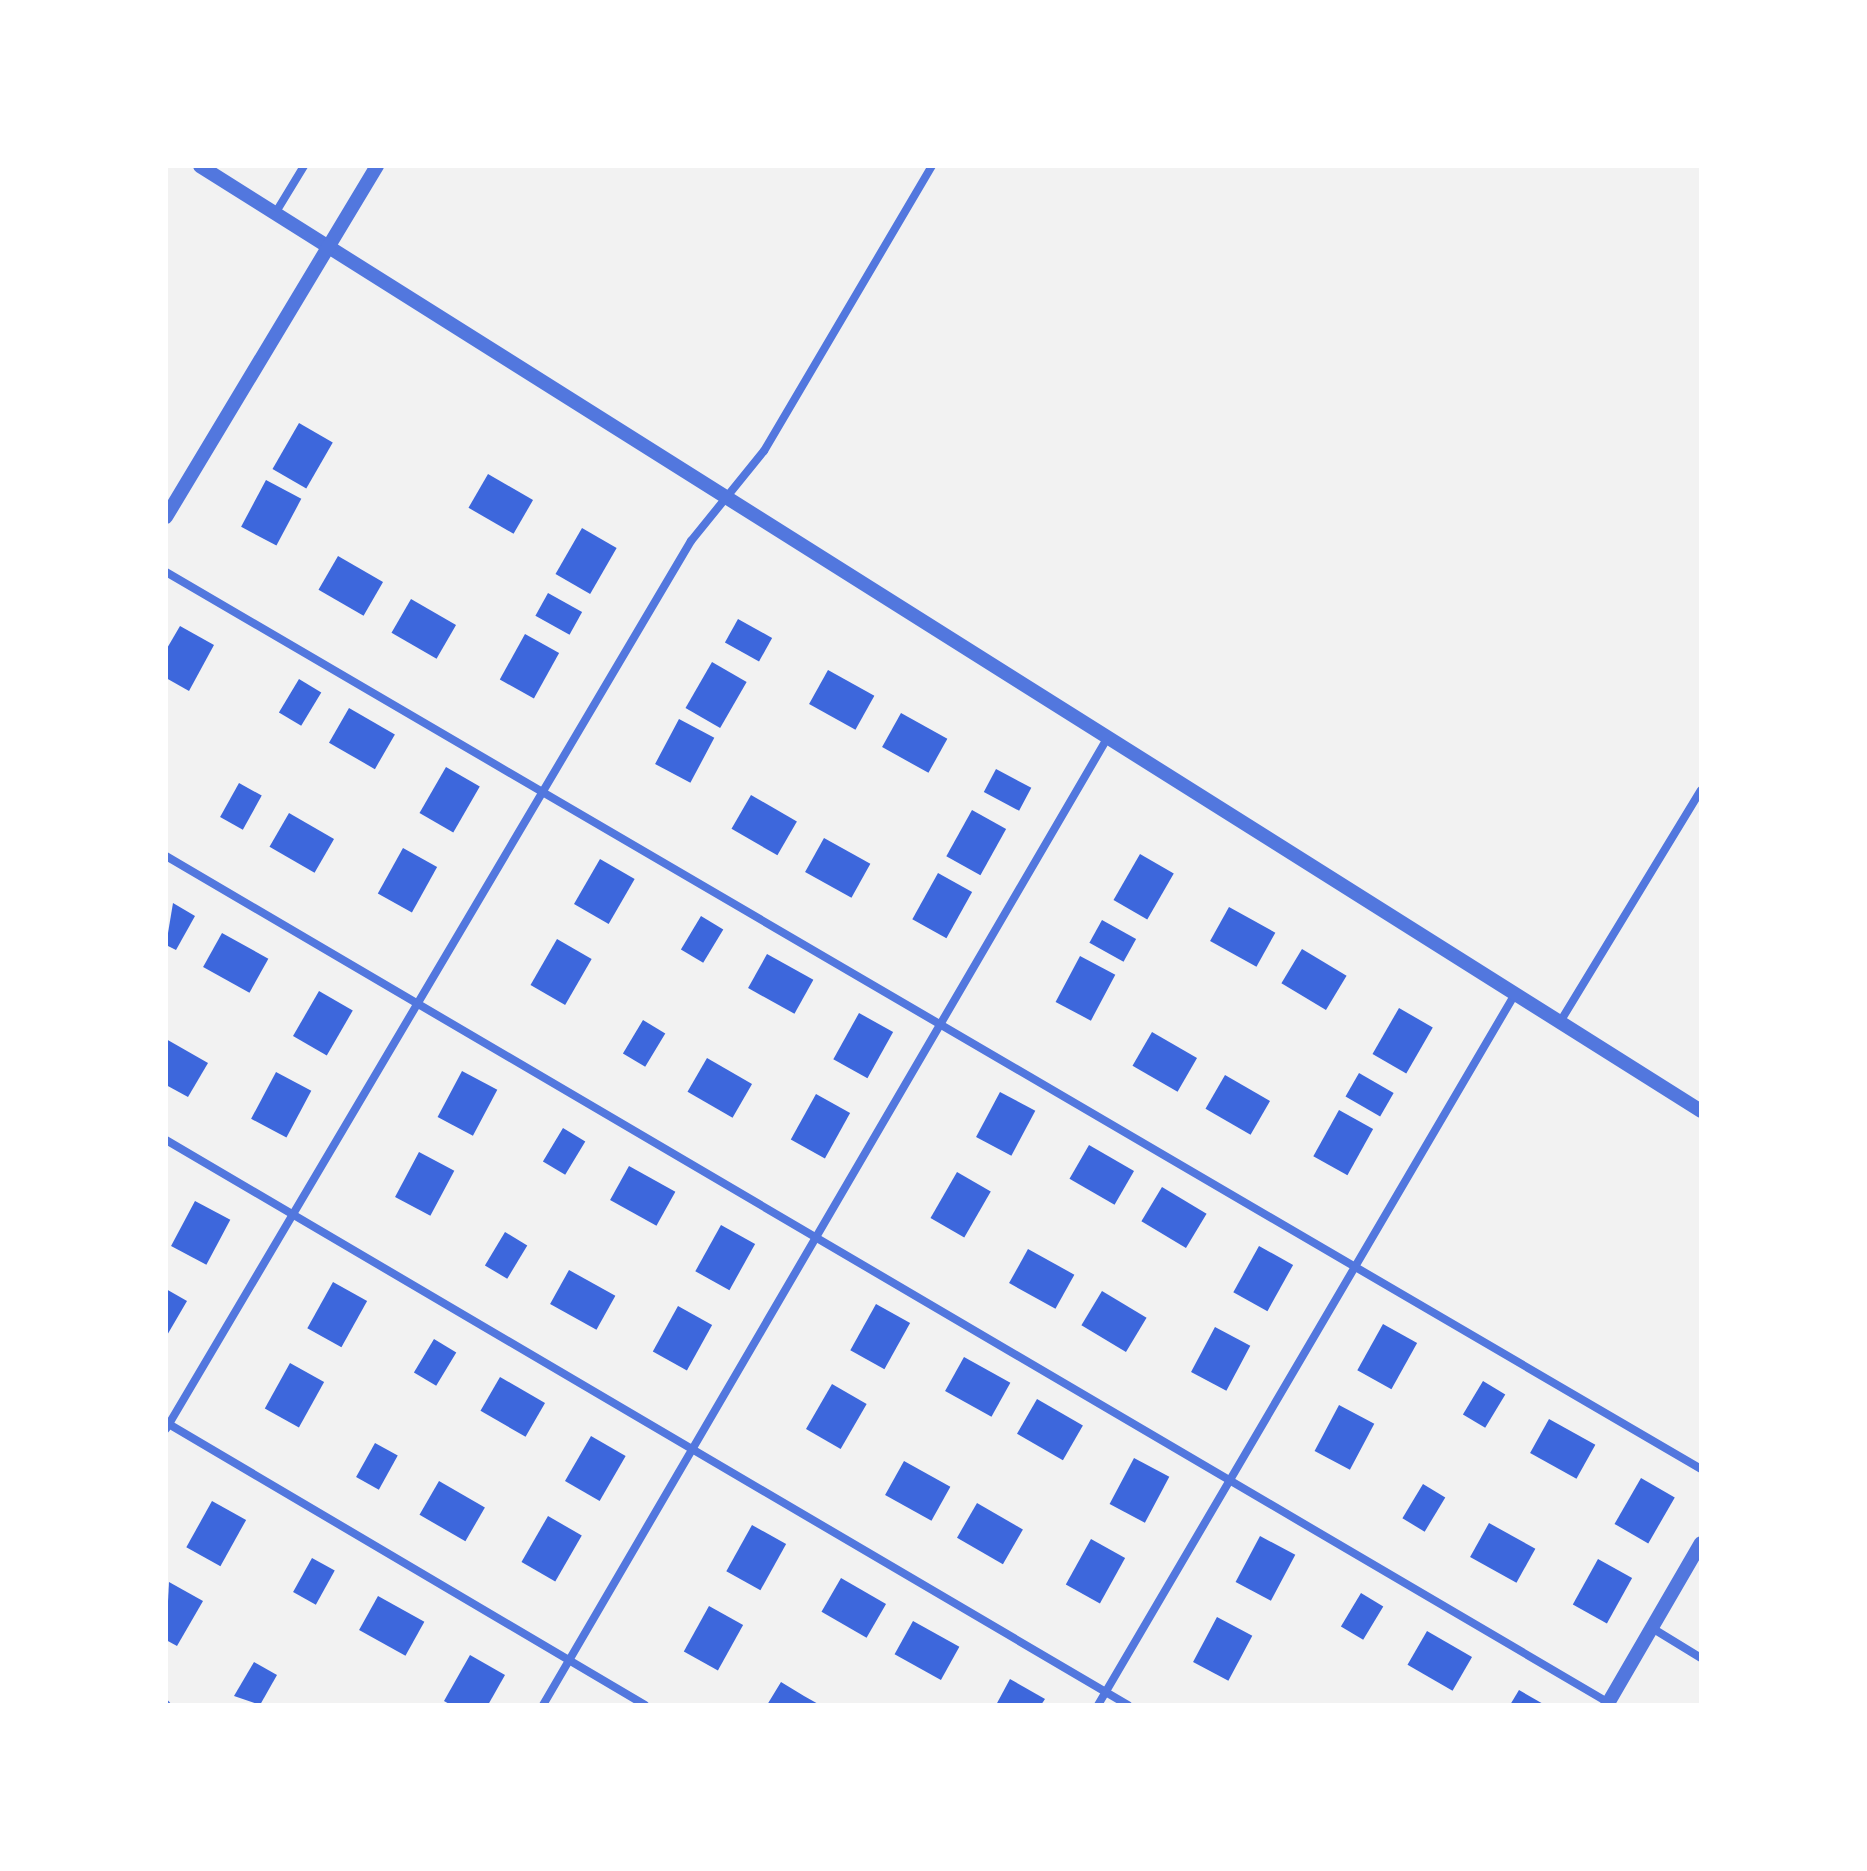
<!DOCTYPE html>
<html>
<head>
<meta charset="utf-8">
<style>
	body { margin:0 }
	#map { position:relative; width:1867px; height:1871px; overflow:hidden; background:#f2f2f2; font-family:"Exo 2",sans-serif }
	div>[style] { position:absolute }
	.building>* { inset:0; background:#3d67dc; transform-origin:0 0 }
	.minor>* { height:8px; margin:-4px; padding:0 4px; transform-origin:4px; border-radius:4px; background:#5277de }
	.tertiary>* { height:14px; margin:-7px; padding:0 7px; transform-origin:7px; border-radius:7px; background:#5277de }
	span { translate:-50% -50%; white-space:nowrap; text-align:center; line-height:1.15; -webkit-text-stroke:8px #fff; paint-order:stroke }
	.frame { position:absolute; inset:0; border:168px solid #fff; pointer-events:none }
</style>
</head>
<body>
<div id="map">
	<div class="building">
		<div style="left:299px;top:423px;width:39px;height:53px;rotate:30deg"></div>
		<div style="left:488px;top:474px;width:52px;height:39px;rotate:30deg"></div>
		<div style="left:266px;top:480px;width:40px;height:53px;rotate:28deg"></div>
		<div style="left:582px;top:528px;width:40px;height:53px;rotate:30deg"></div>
		<div style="left:338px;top:556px;width:52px;height:39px;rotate:30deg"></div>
		<div style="left:548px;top:593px;width:39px;height:26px;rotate:29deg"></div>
		<div style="left:411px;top:599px;width:52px;height:39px;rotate:30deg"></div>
		<div style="left:738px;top:619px;width:39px;height:27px;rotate:29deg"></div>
		<div style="clip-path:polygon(180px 626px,214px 645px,189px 691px,166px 678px,166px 650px)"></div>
		<div style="left:525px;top:634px;width:39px;height:52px;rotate:29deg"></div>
		<div style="left:712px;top:662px;width:40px;height:53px;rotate:30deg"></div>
		<div style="left:828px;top:670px;width:53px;height:39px;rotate:29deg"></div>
		<div style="left:299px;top:679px;width:26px;height:39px;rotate:31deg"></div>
		<div style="left:349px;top:708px;width:53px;height:40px;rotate:30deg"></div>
		<div style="left:901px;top:713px;width:53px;height:39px;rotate:29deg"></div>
		<div style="left:679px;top:719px;width:40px;height:51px;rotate:28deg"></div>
		<div style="left:446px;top:767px;width:39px;height:53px;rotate:30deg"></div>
		<div style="left:996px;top:769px;width:40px;height:26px;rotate:28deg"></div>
		<div style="left:239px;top:783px;width:26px;height:39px;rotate:29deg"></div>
		<div style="left:751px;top:795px;width:53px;height:39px;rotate:30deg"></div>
		<div style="left:972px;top:810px;width:39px;height:53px;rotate:29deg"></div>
		<div style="left:289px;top:813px;width:52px;height:39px;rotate:30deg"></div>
		<div style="left:824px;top:838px;width:53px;height:39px;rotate:29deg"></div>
		<div style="left:403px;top:848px;width:39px;height:52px;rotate:29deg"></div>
		<div style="left:1140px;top:854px;width:39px;height:53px;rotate:30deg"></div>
		<div style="left:600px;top:859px;width:40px;height:52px;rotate:30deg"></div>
		<div style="left:938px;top:873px;width:39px;height:53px;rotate:29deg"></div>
		<div style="clip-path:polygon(173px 903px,195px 916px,176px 950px,166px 945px)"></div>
		<div style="left:1229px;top:907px;width:53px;height:39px;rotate:29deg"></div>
		<div style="left:701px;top:916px;width:26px;height:39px;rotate:31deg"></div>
		<div style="left:1102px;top:920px;width:39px;height:26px;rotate:29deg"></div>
		<div style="left:222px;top:933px;width:53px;height:39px;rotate:29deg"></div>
		<div style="left:557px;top:939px;width:40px;height:53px;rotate:30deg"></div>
		<div style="left:1302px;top:949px;width:52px;height:40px;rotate:31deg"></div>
		<div style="left:767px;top:954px;width:53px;height:39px;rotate:29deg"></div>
		<div style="left:1080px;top:956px;width:40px;height:52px;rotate:28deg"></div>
		<div style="left:319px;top:991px;width:39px;height:52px;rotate:30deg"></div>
		<div style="left:1399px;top:1008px;width:39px;height:53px;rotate:30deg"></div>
		<div style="left:859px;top:1013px;width:39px;height:53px;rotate:29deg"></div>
		<div style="left:643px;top:1020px;width:26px;height:39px;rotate:31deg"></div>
		<div style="left:1152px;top:1032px;width:52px;height:39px;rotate:30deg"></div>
		<div style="clip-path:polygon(166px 1039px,208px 1063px,188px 1097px,166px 1085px)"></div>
		<div style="left:707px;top:1058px;width:52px;height:39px;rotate:30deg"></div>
		<div style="left:462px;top:1071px;width:40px;height:52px;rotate:28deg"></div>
		<div style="left:276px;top:1072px;width:40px;height:53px;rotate:28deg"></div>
		<div style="left:1359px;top:1073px;width:40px;height:27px;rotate:30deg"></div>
		<div style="left:1225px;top:1075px;width:52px;height:39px;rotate:30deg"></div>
		<div style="left:1000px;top:1092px;width:40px;height:51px;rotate:28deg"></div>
		<div style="left:816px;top:1094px;width:39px;height:52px;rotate:29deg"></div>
		<div style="left:1339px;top:1110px;width:39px;height:53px;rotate:29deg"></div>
		<div style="left:563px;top:1128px;width:26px;height:39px;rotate:31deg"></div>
		<div style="left:1089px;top:1145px;width:52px;height:39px;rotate:30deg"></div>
		<div style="left:419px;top:1152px;width:40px;height:51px;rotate:28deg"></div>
		<div style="left:629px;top:1166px;width:53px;height:39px;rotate:29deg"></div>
		<div style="left:957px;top:1172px;width:39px;height:53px;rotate:30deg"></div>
		<div style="left:1162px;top:1187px;width:52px;height:40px;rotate:31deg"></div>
		<div style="left:195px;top:1201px;width:40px;height:51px;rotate:28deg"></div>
		<div style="left:721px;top:1225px;width:39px;height:53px;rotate:29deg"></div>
		<div style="left:505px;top:1232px;width:26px;height:39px;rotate:31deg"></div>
		<div style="left:1259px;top:1246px;width:39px;height:53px;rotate:29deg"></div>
		<div style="left:1028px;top:1249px;width:53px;height:39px;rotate:29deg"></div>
		<div style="left:569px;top:1270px;width:53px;height:39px;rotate:29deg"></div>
		<div style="left:333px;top:1282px;width:39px;height:53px;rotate:29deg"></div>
		<div style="clip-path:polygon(166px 1289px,187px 1301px,166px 1337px)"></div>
		<div style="left:1102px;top:1291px;width:52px;height:40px;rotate:31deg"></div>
		<div style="left:876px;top:1304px;width:39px;height:53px;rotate:29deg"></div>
		<div style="left:678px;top:1306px;width:39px;height:52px;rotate:29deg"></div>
		<div style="left:1383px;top:1324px;width:39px;height:53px;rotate:29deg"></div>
		<div style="left:1215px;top:1327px;width:40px;height:51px;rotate:28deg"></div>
		<div style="left:434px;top:1339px;width:26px;height:39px;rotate:31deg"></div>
		<div style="left:964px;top:1357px;width:53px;height:39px;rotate:29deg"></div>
		<div style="left:290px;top:1363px;width:39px;height:52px;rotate:29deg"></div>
		<div style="left:500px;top:1377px;width:52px;height:39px;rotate:30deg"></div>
		<div style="left:1483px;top:1381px;width:26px;height:39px;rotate:31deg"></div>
		<div style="left:832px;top:1384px;width:40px;height:52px;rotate:30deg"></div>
		<div style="left:1037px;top:1399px;width:53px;height:40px;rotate:30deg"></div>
		<div style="left:1339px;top:1405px;width:40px;height:52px;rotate:28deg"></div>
		<div style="left:1549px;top:1419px;width:53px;height:39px;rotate:29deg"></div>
		<div style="left:591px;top:1436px;width:40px;height:52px;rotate:30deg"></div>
		<div style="left:375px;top:1443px;width:26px;height:39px;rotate:29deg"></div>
		<div style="left:1134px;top:1458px;width:40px;height:52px;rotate:28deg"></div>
		<div style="left:904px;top:1461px;width:53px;height:39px;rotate:29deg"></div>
		<div style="left:1641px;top:1478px;width:39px;height:53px;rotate:30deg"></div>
		<div style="left:439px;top:1481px;width:53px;height:39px;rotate:30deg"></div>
		<div style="left:1423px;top:1484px;width:26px;height:40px;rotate:31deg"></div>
		<div style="left:212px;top:1501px;width:39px;height:53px;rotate:29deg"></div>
		<div style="left:977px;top:1503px;width:53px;height:40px;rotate:30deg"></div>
		<div style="left:548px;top:1516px;width:39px;height:53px;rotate:30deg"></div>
		<div style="left:1489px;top:1523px;width:53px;height:39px;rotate:29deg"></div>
		<div style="left:752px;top:1525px;width:39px;height:53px;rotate:29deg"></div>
		<div style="left:1260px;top:1536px;width:40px;height:52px;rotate:28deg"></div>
		<div style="left:1091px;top:1539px;width:39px;height:52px;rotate:29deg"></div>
		<div style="left:312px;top:1558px;width:26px;height:39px;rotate:29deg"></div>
		<div style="left:1598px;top:1559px;width:39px;height:52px;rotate:29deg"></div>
		<div style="left:841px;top:1578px;width:52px;height:39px;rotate:30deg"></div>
		<div style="clip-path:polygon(169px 1582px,203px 1601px,177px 1646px,166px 1640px)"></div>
		<div style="left:1361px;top:1593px;width:26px;height:39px;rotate:31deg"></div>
		<div style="left:378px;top:1596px;width:53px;height:39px;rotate:29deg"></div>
		<div style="left:709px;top:1606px;width:39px;height:52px;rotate:29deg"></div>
		<div style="left:1217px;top:1617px;width:40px;height:51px;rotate:28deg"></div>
		<div style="left:913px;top:1621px;width:53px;height:38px;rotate:29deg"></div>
		<div style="left:1427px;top:1631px;width:52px;height:39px;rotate:30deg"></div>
		<div style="clip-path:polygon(470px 1655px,505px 1675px,488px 1705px,451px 1705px,444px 1701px)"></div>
		<div style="clip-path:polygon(254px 1662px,277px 1675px,260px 1705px,234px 1696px)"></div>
		<div style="clip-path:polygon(1010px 1679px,1045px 1699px,1041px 1705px,996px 1705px)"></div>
		<div style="clip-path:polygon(781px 1682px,804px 1696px,820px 1705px,767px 1705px)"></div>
		<div style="clip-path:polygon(1519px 1690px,1545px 1705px,1510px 1705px)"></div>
	</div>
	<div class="minor">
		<div style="left:276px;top:212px;width:54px;rotate:-58.7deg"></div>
		<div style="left:166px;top:572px;width:1778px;rotate:30.3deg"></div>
		<div style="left:166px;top:856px;width:1673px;rotate:30.41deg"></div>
		<div style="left:1560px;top:1022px;width:271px;rotate:-58.7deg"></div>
		<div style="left:166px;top:1140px;width:1116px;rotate:30.43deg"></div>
		<div style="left:167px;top:1423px;width:555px;rotate:30.54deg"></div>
		<div style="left:166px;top:1429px;width:1032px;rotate:-59.41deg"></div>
		<div style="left:691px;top:541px;width:116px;rotate:-51deg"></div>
		<div style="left:764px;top:451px;width:331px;rotate:-59.5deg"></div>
		<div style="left:1652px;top:1628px;width:57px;rotate:31.5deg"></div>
		<div style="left:166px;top:1704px;width:1px;rotate:45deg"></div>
		<div style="left:543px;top:1705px;width:1121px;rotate:-59.73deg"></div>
		<div style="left:1098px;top:1705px;width:824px;rotate:-59.61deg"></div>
	</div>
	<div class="tertiary">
		<div style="left:200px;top:166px;width:1774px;rotate:32.19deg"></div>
		<div style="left:166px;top:517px;width:410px;rotate:-59deg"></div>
		<div style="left:1607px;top:1705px;width:187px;rotate:-59.9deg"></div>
	</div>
	<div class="frame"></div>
</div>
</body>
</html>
